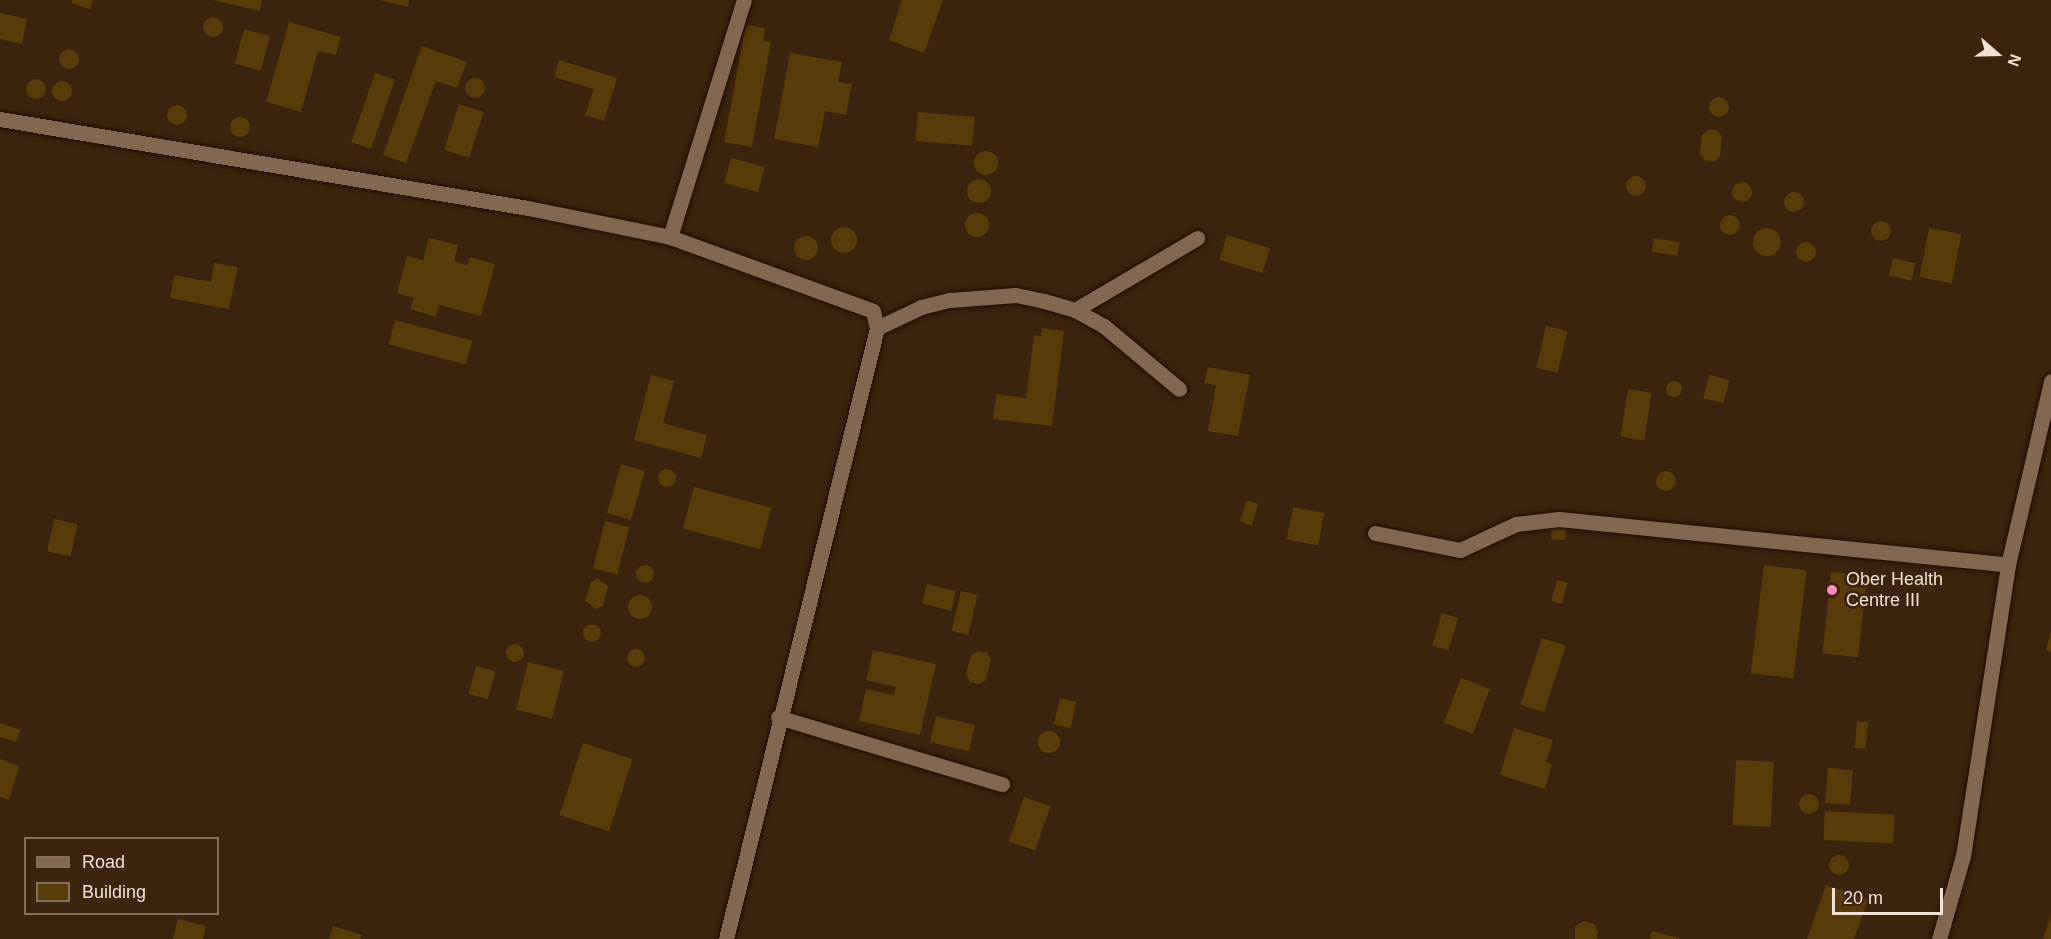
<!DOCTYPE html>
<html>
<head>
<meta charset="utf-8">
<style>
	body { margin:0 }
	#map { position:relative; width:2051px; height:939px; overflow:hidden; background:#3c240f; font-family:Helvetica,sans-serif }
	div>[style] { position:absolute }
	.building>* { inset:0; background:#593c09; transform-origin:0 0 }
	.round { border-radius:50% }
	.roads { filter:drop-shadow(0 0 2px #220c00) drop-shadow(0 0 2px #220c00) }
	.lane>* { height:15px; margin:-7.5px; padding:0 7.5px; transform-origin:7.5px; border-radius:7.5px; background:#836751 }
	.street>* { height:15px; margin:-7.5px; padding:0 7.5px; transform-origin:7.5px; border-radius:7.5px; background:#836751 }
	.dots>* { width:16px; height:16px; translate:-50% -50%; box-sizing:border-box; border:3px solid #3c240f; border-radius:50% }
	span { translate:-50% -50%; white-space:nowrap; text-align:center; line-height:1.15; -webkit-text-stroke:6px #3c240f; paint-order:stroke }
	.poi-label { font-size:18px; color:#f1e1d4 }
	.left { translate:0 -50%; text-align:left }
	.legend { position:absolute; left:24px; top:837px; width:195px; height:78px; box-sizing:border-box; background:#3c240f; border:2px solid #84705e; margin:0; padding:8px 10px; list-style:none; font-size:18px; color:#f1e1d4 }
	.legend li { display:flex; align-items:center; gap:12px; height:30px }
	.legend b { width:30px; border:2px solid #84705e }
	.north { position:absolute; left:1967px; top:24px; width:60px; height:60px; -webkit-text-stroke:4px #3c240f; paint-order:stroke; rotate:110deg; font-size:16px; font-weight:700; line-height:24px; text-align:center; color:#f1e1d4 }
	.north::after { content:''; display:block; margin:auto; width:21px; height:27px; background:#f1e1d4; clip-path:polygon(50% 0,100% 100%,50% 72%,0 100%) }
	.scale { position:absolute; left:1832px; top:888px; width:111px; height:27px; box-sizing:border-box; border:3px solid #f1e1d4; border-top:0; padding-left:8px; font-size:18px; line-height:21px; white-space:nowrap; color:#f1e1d4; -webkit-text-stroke:4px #3c240f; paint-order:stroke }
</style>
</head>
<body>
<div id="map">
	<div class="building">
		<div style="clip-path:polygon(72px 0,93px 0,90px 9px,71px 3px)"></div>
		<div style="clip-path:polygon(213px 0,262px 0,260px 11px)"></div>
		<div style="clip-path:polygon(380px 0,409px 0,408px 7px)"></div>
		<div style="clip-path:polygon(902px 0,943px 0,924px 53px,889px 40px)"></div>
		<div style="clip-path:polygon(0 13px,27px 19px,22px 44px,0 39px)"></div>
		<div class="round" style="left:203px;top:17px;width:20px;height:20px"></div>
		<div style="clip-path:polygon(289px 22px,341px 37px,336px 55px,318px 51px,301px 112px,266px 102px)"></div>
		<div style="clip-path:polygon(746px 25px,765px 28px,763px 41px,771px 42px,752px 147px,724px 142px)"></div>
		<div style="left:244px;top:29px;width:27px;height:36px;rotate:15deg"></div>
		<div style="clip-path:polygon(422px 46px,467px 62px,457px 88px,436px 81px,406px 163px,383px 155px)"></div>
		<div class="round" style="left:59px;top:49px;width:20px;height:20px"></div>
		<div style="clip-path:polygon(790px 53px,842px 62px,838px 82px,852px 84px,846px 115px,825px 111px,818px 147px,774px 139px)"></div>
		<div style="clip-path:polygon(559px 60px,617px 78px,604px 121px,585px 115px,594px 89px,554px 77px)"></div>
		<div style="left:375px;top:73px;width:21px;height:73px;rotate:19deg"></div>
		<div class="round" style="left:465px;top:78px;width:20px;height:20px"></div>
		<div class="round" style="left:26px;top:79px;width:20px;height:20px"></div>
		<div class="round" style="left:52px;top:81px;width:20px;height:20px"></div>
		<div class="round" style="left:1709px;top:97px;width:20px;height:20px"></div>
		<div style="left:459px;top:104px;width:26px;height:48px;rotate:18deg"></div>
		<div class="round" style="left:167px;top:105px;width:20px;height:20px"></div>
		<div style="left:918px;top:112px;width:57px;height:29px;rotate:5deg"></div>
		<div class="round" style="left:230px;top:117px;width:20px;height:20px"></div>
		<div style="clip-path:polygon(1709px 129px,1717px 130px,1722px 137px,1720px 156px,1714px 162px,1705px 161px,1700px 154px,1702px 135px)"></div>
		<div class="round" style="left:974px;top:151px;width:24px;height:24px"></div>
		<div style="left:731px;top:158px;width:35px;height:26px;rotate:15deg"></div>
		<div class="round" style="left:1626px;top:176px;width:20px;height:20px"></div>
		<div class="round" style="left:967px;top:179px;width:24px;height:24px"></div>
		<div class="round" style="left:1732px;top:182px;width:20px;height:20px"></div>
		<div class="round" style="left:1784px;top:192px;width:20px;height:20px"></div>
		<div class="round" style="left:965px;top:213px;width:24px;height:24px"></div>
		<div class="round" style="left:1720px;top:215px;width:20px;height:20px"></div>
		<div class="round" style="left:1871px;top:221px;width:20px;height:20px"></div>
		<div class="round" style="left:831px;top:227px;width:26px;height:26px"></div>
		<div style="left:1929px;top:228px;width:33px;height:50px;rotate:11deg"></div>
		<div class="round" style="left:1753px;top:228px;width:28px;height:28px"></div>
		<div style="left:1227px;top:235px;width:45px;height:26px;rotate:17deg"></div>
		<div class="round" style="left:794px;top:236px;width:24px;height:24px"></div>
		<div style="clip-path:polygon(429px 238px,458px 245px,454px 261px,467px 265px,470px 257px,495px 264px,481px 316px,439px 305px,436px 317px,410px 309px,414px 298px,397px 293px,407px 256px,423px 260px)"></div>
		<div style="left:1654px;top:238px;width:26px;height:14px;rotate:9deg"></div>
		<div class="round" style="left:1796px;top:242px;width:20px;height:20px"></div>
		<div style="left:1893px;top:258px;width:23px;height:18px;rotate:13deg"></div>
		<div style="clip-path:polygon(214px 263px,238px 267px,229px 309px,170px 298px,174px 275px,211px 282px)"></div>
		<div style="left:395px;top:320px;width:80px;height:25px;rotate:15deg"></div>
		<div style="left:1546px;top:326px;width:22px;height:43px;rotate:13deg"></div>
		<div style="clip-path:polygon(1042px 328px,1064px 331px,1052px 426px,993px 419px,996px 394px,1026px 398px,1034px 335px,1041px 336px)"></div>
		<div style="clip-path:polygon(1208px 367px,1250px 375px,1238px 436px,1208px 431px,1216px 385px,1204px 383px)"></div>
		<div style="clip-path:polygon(651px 375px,674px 381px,663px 423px,707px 435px,701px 458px,634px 440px)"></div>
		<div style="left:1709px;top:375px;width:21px;height:24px;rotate:14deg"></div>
		<div class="round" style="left:1666px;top:381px;width:16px;height:16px"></div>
		<div style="left:1628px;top:389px;width:24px;height:48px;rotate:9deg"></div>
		<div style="left:621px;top:464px;width:25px;height:51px;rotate:16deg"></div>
		<div class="round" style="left:658px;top:469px;width:18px;height:18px"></div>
		<div class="round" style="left:1656px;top:471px;width:20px;height:20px"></div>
		<div style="left:694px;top:487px;width:80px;height:43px;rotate:15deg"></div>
		<div style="clip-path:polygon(1247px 500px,1258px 504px,1252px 526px,1240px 521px)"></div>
		<div style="left:1293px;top:507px;width:32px;height:33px;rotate:11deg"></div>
		<div style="left:54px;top:519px;width:24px;height:33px;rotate:12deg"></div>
		<div style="left:605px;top:521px;width:25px;height:49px;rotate:14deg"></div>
		<div style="left:1552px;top:526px;width:14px;height:13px;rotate:4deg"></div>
		<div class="round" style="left:636px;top:565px;width:18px;height:18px"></div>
		<div style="left:1764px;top:565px;width:43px;height:109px;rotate:7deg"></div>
		<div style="left:1831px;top:572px;width:36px;height:82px;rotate:6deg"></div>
		<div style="clip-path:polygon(597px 578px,608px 586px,603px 606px,596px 609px,585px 601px,591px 582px)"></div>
		<div style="left:1557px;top:580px;width:11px;height:22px;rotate:15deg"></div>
		<div style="left:927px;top:584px;width:30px;height:20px;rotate:14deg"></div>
		<div style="left:961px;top:591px;width:17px;height:41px;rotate:13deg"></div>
		<div class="round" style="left:628px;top:595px;width:24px;height:24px"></div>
		<div style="left:1442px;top:613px;width:17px;height:34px;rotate:17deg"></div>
		<div class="round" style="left:583px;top:624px;width:18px;height:18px"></div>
		<div style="clip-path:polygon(2051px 632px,2051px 652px,2046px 650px)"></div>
		<div style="left:1542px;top:638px;width:25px;height:70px;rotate:18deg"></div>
		<div class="round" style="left:506px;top:644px;width:18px;height:18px"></div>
		<div class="round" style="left:627px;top:649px;width:18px;height:18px"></div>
		<div style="clip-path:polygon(873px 650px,936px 664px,920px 735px,859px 721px,866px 689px,894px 695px,896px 687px,866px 680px)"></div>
		<div style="clip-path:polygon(978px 651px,987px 653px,991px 660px,986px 680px,979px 684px,970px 682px,966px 674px,971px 655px)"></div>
		<div style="left:528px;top:662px;width:37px;height:49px;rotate:14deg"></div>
		<div style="left:476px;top:666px;width:20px;height:29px;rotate:15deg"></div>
		<div style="left:1461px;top:678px;width:31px;height:48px;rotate:21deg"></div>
		<div style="left:1060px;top:698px;width:17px;height:27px;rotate:13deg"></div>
		<div style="left:936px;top:716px;width:40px;height:27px;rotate:13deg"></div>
		<div style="left:1857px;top:721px;width:11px;height:27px;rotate:5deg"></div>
		<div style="clip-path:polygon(0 723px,21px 730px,16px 742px,0 737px)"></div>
		<div style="clip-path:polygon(1514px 728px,1553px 740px,1546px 762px,1552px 764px,1545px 789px,1500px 775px)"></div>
		<div class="round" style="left:1038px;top:731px;width:22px;height:22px"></div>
		<div style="left:583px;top:743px;width:52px;height:76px;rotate:18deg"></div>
		<div style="clip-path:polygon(0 759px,19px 766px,9px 800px,0 797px)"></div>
		<div style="left:1736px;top:760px;width:38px;height:65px;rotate:3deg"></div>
		<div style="left:1828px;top:768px;width:25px;height:35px;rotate:5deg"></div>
		<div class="round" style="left:1799px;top:794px;width:20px;height:20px"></div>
		<div style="left:1024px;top:797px;width:28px;height:47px;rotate:19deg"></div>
		<div style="left:1825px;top:811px;width:70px;height:29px;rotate:3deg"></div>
		<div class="round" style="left:1829px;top:855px;width:20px;height:20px"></div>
		<div style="clip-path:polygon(1826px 885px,1868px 900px,1854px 939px,1807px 939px)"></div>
		<div style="clip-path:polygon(2051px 915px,2051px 939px,2045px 939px,2043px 938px)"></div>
		<div style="clip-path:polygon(178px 919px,206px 926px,203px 939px,173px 939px)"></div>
		<div style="clip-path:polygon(1584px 921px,1594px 924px,1598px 932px,1597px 939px,1575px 939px,1575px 926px)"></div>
		<div style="clip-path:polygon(333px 926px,362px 935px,360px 939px,329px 939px)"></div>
		<div style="clip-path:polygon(1652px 931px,1679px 938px,1679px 939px,1650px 939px)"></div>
	</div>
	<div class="roads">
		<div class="lane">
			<div style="left:1075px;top:310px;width:142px;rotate:-30.5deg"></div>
			<div style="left:877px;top:328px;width:49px;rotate:-25.5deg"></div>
			<div style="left:921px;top:307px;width:30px;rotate:-14deg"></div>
			<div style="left:950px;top:300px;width:66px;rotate:-4.3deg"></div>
			<div style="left:1016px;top:295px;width:29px;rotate:12deg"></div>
			<div style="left:1044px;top:301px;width:32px;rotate:16deg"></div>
			<div style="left:1075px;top:310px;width:33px;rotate:29deg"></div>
			<div style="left:1104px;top:326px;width:98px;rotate:40deg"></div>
			<div style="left:778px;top:717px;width:234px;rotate:16.7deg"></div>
		</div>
		<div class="street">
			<div style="left:0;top:119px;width:535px;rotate:9.57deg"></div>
			<div style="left:528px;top:208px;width:145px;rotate:11.5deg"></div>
			<div style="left:670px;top:237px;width:216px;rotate:20deg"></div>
			<div style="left:873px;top:311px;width:17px;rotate:77deg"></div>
			<div style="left:877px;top:328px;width:629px;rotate:103.88deg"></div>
			<div style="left:670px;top:237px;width:248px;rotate:-72.7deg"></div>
			<div style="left:1375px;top:533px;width:87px;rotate:11.3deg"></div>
			<div style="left:1460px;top:550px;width:62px;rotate:-24.9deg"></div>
			<div style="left:1516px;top:524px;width:43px;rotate:-6.6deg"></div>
			<div style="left:1559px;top:519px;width:451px;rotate:5.8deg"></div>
			<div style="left:1939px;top:939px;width:86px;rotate:-73.9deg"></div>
			<div style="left:1963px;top:856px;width:294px;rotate:-81.2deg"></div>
			<div style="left:2008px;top:565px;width:189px;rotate:-76.8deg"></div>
		</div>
	</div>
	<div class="dots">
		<div style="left:1832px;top:590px;background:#fd8ebf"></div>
	</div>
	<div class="poi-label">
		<span class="left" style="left:1846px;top:590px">Ober Health<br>Centre III</span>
	</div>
	<ul class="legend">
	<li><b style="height:8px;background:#836751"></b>Road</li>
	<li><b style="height:16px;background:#593c09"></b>Building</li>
	</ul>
	<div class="north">N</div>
	<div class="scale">20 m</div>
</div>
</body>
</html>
